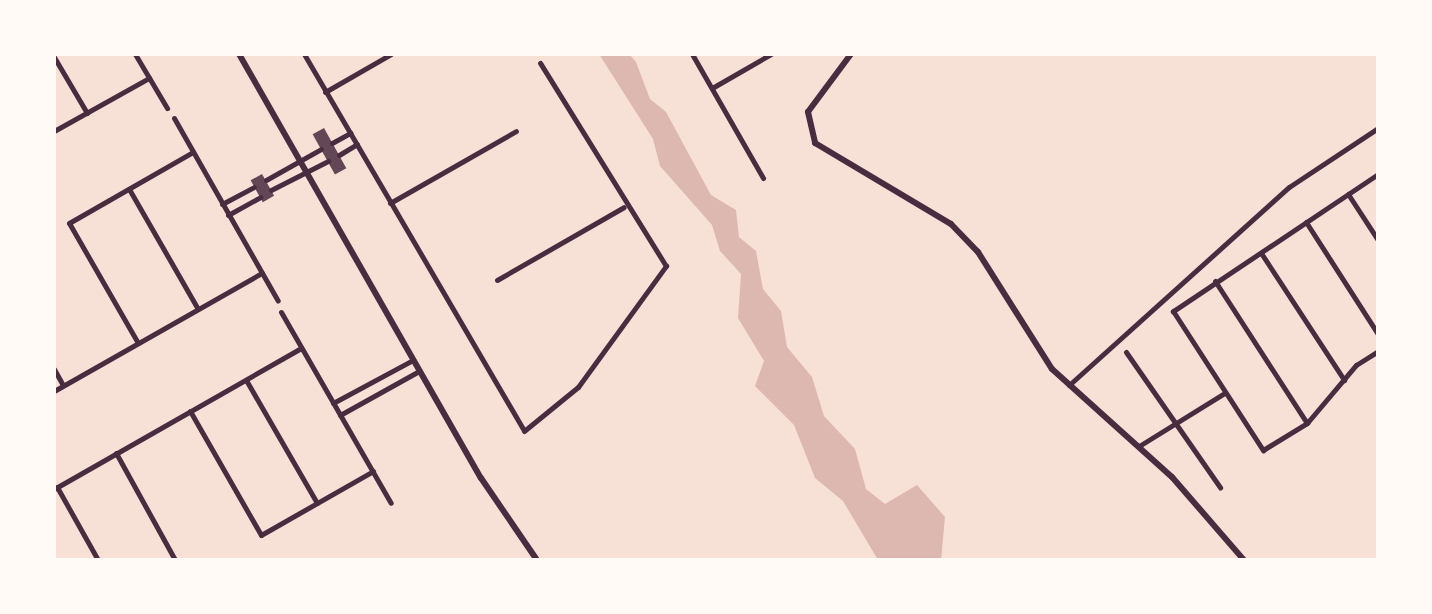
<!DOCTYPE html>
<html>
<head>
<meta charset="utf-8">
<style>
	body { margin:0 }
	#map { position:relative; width:1432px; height:614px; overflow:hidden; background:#f7e1d7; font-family:"Noto Sans",sans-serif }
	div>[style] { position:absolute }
	.water>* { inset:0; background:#dcb8b0 }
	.building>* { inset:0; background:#644757; transform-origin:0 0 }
	.minor>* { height:5px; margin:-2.5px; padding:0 2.5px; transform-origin:2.5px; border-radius:2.5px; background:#4a2c40 }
	.tertiary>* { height:6px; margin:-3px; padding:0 3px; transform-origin:3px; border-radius:3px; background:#4a2c40 }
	span { translate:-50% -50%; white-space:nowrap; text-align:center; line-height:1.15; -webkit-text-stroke:6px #fffaf5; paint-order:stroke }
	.frame { position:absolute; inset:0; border:56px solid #fffaf5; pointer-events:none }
</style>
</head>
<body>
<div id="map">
	<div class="water">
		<div style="clip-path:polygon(599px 54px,629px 54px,636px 62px,650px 99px,666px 112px,711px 195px,736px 210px,739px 237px,756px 251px,763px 289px,781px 311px,787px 347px,812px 377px,824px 416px,855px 449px,866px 489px,885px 504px,917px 485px,945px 517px,941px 560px,878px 560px,843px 501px,815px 478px,794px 425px,755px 386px,764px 361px,738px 318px,741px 274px,720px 251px,712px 225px,660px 166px,653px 139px)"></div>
	</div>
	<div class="building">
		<div style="left:324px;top:128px;width:46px;height:13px;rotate:61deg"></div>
		<div style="left:262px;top:174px;width:25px;height:13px;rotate:61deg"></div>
	</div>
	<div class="minor">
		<div style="left:135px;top:54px;width:63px;rotate:59.3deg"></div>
		<div style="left:304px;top:54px;width:436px;rotate:59.7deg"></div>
		<div style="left:524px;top:431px;width:70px;rotate:-39.2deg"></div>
		<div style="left:578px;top:387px;width:150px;rotate:-54deg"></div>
		<div style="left:666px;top:266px;width:239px;rotate:-121.8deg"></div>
		<div style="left:692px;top:54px;width:143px;rotate:60.2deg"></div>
		<div style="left:54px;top:57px;width:65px;rotate:59.5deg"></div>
		<div style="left:712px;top:88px;width:68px;rotate:-30deg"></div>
		<div style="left:325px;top:92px;width:76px;rotate:-29.9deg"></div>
		<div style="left:174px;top:118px;width:210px;rotate:60.4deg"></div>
		<div style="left:54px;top:131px;width:109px;rotate:-29.2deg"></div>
		<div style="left:332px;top:143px;width:21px;rotate:-29deg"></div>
		<div style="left:339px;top:155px;width:21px;rotate:-31deg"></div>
		<div style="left:1378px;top:174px;width:247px;rotate:146.2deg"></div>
		<div style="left:1173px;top:311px;width:166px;rotate:57.1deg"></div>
		<div style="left:1263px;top:450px;width:52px;rotate:-31.5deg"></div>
		<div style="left:1307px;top:423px;width:76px;rotate:-49.8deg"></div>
		<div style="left:1356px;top:365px;width:26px;rotate:-32deg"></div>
		<div style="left:266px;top:180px;width:63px;rotate:-29.4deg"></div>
		<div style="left:129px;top:189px;width:138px;rotate:60.1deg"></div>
		<div style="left:271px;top:190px;width:64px;rotate:-27deg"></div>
		<div style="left:1348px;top:194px;width:55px;rotate:56.9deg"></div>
		<div style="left:390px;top:203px;width:145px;rotate:-29.7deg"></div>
		<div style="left:222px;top:204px;width:36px;rotate:-28deg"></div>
		<div style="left:228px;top:215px;width:37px;rotate:-29deg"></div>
		<div style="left:1306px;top:222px;width:133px;rotate:57.3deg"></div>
		<div style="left:1261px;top:253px;width:152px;rotate:56.8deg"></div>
		<div style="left:497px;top:280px;width:146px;rotate:-29.9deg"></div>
		<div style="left:1215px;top:281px;width:169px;rotate:57.1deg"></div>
		<div style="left:281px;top:312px;width:220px;rotate:60.1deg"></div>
		<div style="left:138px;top:343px;width:138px;rotate:-119.9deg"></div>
		<div style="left:69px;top:223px;width:143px;rotate:-29.8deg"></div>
		<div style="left:1126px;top:352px;width:165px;rotate:55.2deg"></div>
		<div style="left:54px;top:369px;width:18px;rotate:61deg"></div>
		<div style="left:246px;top:380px;width:142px;rotate:60deg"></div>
		<div style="left:1069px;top:385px;width:296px;rotate:-42deg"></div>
		<div style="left:1289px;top:187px;width:107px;rotate:-33.5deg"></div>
		<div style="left:54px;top:391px;width:239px;rotate:-29.6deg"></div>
		<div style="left:333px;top:403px;width:91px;rotate:-28.3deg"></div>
		<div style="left:190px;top:411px;width:143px;rotate:60.2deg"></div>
		<div style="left:261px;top:535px;width:129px;rotate:-29.7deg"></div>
		<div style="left:340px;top:415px;width:90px;rotate:-29.1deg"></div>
		<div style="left:1139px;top:446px;width:99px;rotate:-31.8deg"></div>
		<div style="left:116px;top:453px;width:122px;rotate:61.1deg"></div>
		<div style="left:57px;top:487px;width:84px;rotate:60.7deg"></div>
		<div style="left:54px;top:489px;width:284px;rotate:-29.7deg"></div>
	</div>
	<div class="tertiary">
		<div style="left:239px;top:54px;width:488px;rotate:60.3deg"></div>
		<div style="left:481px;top:478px;width:99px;rotate:55.7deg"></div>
		<div style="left:851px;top:54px;width:72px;rotate:126.6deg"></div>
		<div style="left:808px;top:112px;width:32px;rotate:77deg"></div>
		<div style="left:815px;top:143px;width:158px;rotate:30.8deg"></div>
		<div style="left:951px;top:224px;width:39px;rotate:46deg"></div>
		<div style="left:978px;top:252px;width:138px;rotate:57.7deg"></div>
		<div style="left:1052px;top:369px;width:161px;rotate:42deg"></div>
		<div style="left:1172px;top:477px;width:110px;rotate:49.1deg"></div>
	</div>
	<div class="frame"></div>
</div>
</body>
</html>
